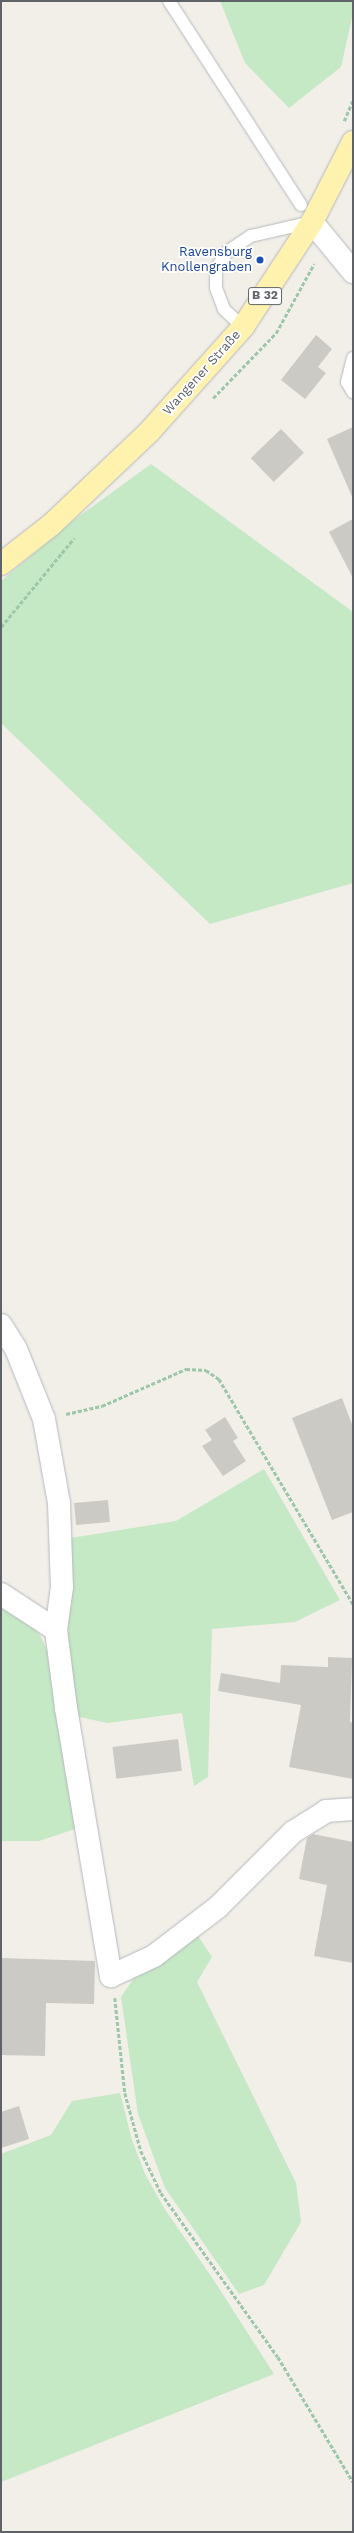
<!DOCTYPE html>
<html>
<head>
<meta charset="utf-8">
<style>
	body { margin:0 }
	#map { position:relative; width:354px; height:2533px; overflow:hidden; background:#f1efe8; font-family:"Work Sans",sans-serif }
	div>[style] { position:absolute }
	.green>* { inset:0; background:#c5e8c5 }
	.building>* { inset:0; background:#cccac5; transform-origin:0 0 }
	.path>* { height:2.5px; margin-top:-1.25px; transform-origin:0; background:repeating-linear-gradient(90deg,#9cc7a9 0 4px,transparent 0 6px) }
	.roads { filter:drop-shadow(0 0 1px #b5b8bc) drop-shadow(0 0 1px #b5b8bc) }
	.lane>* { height:12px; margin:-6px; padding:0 6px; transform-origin:6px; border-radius:6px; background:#fff }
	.street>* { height:22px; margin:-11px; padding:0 11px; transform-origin:11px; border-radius:11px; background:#fff }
	.primary>* { height:22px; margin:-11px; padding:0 11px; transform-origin:11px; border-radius:11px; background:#fff2af }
	.dots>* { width:11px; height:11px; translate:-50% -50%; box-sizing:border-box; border:2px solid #fff; border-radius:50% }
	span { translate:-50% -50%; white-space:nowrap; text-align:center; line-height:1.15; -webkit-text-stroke:3.5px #fff; paint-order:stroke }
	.shield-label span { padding:1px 3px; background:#fff; border:1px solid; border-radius:3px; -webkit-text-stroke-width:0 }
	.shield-label { font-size:12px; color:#5f6368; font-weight:700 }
	.transit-label { font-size:13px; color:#164399 }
	.right { translate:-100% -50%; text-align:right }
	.street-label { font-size:13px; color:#5f6368 }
	.frame { position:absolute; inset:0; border:2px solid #5f6368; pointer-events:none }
</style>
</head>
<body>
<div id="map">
	<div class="green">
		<div style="clip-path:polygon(220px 1px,353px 1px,353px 13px,341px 67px,289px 108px,245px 63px)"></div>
		<div style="clip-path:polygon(151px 464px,353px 612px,353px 883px,210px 924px,1px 723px,1px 581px,74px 520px)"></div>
		<div style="clip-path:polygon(264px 1469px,340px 1600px,295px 1622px,212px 1629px,208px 1777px,194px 1786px,182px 1713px,107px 1723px,75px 1716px,68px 1645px,71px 1538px,176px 1521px)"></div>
		<div style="clip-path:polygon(1px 1600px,20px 1613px,40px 1635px,51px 1659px,81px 1827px,39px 1841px,1px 1841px)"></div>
		<div style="clip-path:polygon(198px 1936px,212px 1957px,197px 1982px,296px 2183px,301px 2222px,264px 2285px,239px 2294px,165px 2188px,138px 2114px,121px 1997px,134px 1978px)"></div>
		<div style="clip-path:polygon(120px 2093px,132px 2140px,145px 2174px,164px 2208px,215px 2282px,274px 2374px,1px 2482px,1px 2154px,51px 2135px,72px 2101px)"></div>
	</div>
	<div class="building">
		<div style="clip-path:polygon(316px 335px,332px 349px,318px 367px,326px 373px,305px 399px,281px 380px)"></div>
		<div style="clip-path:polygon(353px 427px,353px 499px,327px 439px)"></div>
		<div style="left:281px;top:429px;width:33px;height:42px;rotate:46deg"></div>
		<div style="clip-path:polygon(353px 519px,353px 578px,329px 532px)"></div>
		<div style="clip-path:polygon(342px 1398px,353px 1427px,353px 1512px,332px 1520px,292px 1418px)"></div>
		<div style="clip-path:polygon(225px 1417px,238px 1438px,233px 1441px,246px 1461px,223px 1476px,202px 1446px,212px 1440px,205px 1430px)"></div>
		<div style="left:108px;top:1500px;width:22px;height:34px;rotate:85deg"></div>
		<div style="clip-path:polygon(328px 1657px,352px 1658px,350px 1722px,353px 1723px,353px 1779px,289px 1767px,301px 1705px,218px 1691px,221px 1673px,280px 1683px,281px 1665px,328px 1667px)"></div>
		<div style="left:178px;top:1739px;width:32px;height:66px;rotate:83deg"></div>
		<div style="clip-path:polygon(313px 1834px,353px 1842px,353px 1963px,314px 1956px,327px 1885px,299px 1879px,307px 1838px)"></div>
		<div style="clip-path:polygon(1px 1958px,95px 1961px,94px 2004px,46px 2003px,45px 2056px,1px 2055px)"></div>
		<div style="clip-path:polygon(19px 2106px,29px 2139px,1px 2148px,1px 2112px)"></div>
	</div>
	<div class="path">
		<div style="left:344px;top:121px;width:23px;rotate:-67deg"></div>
		<div style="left:213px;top:398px;width:91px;rotate:-45.9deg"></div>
		<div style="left:276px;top:333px;width:79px;rotate:-61.2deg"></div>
		<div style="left:1px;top:627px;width:115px;rotate:-50.6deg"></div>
		<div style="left:66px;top:1414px;width:37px;rotate:-13deg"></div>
		<div style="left:102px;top:1406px;width:92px;rotate:-23.8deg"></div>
		<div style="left:186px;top:1369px;width:20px;rotate:3deg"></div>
		<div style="left:206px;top:1370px;width:16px;rotate:35deg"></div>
		<div style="left:219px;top:1379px;width:262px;rotate:59.2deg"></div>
		<div style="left:115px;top:1998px;width:96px;rotate:84deg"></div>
		<div style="left:125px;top:2093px;width:60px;rotate:74.6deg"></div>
		<div style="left:141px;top:2151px;width:47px;rotate:64.5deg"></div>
		<div style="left:161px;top:2193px;width:201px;rotate:54.5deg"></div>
		<div style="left:278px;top:2357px;width:146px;rotate:59deg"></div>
	</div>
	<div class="roads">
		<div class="lane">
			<div style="left:169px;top:1px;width:243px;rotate:57.1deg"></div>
			<div style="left:243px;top:327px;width:26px;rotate:-137deg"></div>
			<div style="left:224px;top:309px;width:22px;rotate:-111deg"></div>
			<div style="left:216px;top:288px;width:19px;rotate:-90deg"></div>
			<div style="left:216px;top:269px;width:20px;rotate:-57deg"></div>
			<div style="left:227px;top:252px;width:29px;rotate:-34deg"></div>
			<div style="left:251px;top:236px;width:63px;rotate:-12.9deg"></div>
			<div style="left:353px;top:358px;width:25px;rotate:104deg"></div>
			<div style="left:347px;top:382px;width:12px;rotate:59deg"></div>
		</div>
		<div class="street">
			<div style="left:312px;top:222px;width:65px;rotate:50.6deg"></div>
			<div style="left:1px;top:1325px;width:28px;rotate:58deg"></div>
			<div style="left:16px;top:1349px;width:75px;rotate:68.2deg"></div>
			<div style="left:44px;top:1419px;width:85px;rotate:79.9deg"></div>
			<div style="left:59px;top:1503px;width:84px;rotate:88deg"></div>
			<div style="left:62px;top:1587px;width:43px;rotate:97.9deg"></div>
			<div style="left:56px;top:1630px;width:79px;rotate:82.7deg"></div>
			<div style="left:66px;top:1708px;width:272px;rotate:80.5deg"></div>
			<div style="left:111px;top:1976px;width:47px;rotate:-24.9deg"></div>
			<div style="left:154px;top:1956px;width:81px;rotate:-37.4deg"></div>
			<div style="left:218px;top:1907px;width:106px;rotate:-45deg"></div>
			<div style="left:293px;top:1832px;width:39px;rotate:-32deg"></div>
			<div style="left:326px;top:1811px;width:27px;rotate:-4deg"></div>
			<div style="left:1px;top:1594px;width:66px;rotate:33.2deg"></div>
		</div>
		<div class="primary">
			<div style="left:1px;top:564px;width:63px;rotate:-38deg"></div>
			<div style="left:51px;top:525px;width:137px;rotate:-43.5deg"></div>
			<div style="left:150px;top:431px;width:140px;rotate:-48.2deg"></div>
			<div style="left:243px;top:327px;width:126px;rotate:-56.7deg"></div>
			<div style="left:312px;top:222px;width:90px;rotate:-62.9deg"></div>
		</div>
	</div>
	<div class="dots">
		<div style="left:260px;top:260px;background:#1a4fb4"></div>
	</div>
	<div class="shield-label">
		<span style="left:265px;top:296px">B 32</span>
	</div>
	<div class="transit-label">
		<span class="right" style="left:252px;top:260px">Ravensburg<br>Knollengraben</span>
	</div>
	<div class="street-label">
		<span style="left:202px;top:373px;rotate:-48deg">Wangener Straße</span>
	</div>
	<div class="frame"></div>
</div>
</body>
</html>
